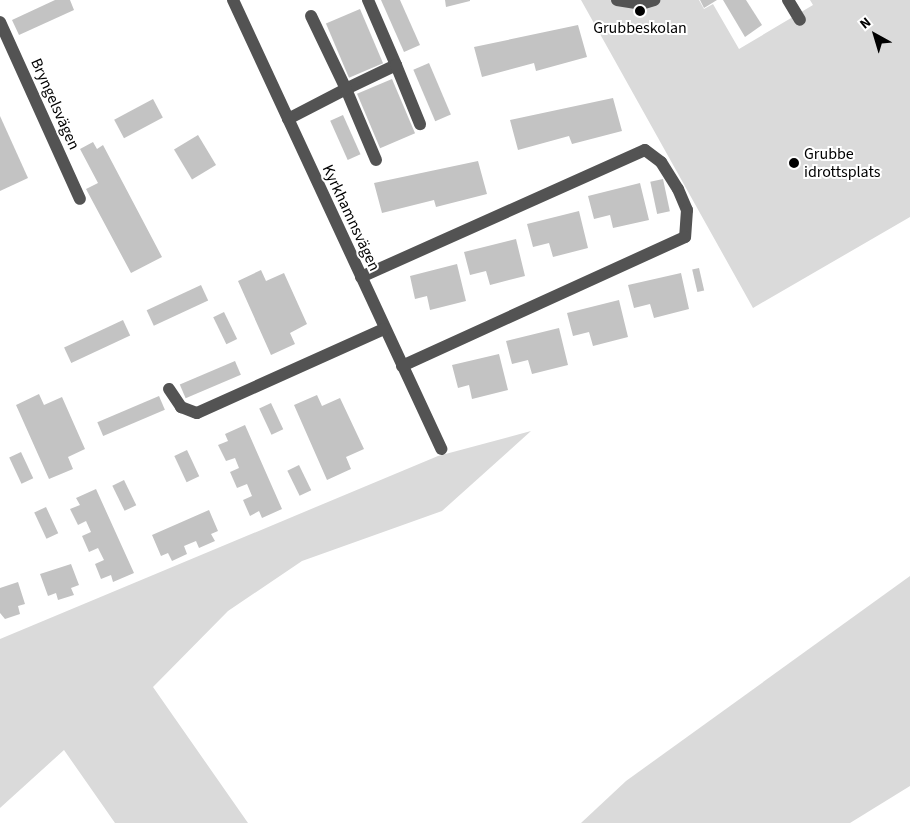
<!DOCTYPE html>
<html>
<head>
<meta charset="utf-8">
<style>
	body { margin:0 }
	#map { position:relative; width:910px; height:823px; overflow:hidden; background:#fff; font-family:"Source Sans 3",sans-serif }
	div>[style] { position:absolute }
	.green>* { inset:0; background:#dadada }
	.building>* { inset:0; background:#c3c3c3; transform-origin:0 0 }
	.minor>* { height:12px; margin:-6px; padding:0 6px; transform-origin:6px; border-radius:6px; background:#535353 }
	.dots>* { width:14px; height:14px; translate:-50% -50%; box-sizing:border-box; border:2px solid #fff; border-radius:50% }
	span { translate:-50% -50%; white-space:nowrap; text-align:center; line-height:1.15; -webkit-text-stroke:4px #fff; paint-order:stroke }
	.poi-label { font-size:16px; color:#000 }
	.left { translate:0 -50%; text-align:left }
	.street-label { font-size:16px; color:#000 }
	.north { position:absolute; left:850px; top:10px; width:50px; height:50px; -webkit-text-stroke:4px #fff; paint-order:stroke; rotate:321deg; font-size:14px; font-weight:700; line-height:20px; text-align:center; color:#000 }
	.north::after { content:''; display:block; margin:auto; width:18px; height:22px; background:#000; clip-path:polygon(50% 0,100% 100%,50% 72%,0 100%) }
</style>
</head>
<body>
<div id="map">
	<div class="green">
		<div style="clip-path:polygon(581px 0,699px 0,704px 9px,713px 4px,739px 49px,813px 5px,810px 0,910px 0,910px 217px,753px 308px)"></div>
		<div style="clip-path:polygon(531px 431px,442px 511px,302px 561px,228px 611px,153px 687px,248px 823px,115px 823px,64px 750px,0 808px,0 639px,438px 456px)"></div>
		<div style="clip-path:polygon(910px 576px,910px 786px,850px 823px,581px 823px,626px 781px)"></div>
	</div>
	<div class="building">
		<div style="clip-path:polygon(55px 0,70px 0,74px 10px,19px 35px,12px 20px)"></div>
		<div style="clip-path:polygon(381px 0,400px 0,420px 45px,404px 52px)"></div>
		<div style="clip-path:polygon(445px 0,470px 0,470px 1px,446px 7px)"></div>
		<div style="clip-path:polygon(700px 0,717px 0,704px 8px)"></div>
		<div style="clip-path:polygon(723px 0,746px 0,762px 25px,745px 37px)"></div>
		<div style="left:360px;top:9px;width:59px;height:37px;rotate:67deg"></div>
		<div style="clip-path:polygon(578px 25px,587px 57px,536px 71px,534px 63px,482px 77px,474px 47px)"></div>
		<div style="left:429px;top:63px;width:56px;height:17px;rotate:67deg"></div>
		<div style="left:392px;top:79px;width:59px;height:38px;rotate:67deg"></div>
		<div style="clip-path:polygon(613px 98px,622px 131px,572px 144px,569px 136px,518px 150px,510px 120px)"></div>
		<div style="left:153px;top:99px;width:21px;height:44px;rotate:62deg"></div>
		<div style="left:343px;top:115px;width:43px;height:14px;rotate:66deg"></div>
		<div style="clip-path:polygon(0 116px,28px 178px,0 191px)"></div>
		<div style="left:198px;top:135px;width:35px;height:28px;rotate:59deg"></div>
		<div style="clip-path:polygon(93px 142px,97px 149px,103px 145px,162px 257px,131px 273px,86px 189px,98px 183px,80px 149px)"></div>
		<div style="clip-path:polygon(478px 161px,487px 194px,436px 207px,434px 200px,382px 213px,374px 183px)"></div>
		<div style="left:663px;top:179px;width:33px;height:13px;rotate:78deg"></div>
		<div style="clip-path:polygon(640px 183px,649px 220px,613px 228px,610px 215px,594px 219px,588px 196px)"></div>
		<div style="clip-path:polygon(579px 211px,588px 248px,553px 257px,549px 243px,533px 247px,527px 224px)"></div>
		<div style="clip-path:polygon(516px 239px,525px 276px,490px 285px,486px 271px,470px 275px,464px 252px)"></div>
		<div style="clip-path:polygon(457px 264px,466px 301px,430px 310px,427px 296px,415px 299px,410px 276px)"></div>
		<div style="left:699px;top:268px;width:23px;height:7px;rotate:77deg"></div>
		<div style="clip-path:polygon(261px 270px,266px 281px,284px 273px,307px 324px,290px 333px,295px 344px,271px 355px,238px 281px)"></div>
		<div style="clip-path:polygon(681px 273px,689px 309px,654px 318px,650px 304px,634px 308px,628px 285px)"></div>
		<div style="left:201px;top:285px;width:17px;height:60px;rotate:65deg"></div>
		<div style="clip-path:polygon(619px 300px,628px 337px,593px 346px,589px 332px,573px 336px,567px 313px)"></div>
		<div style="left:224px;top:312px;width:30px;height:12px;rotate:64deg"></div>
		<div style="left:123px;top:320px;width:17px;height:65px;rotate:65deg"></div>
		<div style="clip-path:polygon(559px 328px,568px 365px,532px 374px,528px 360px,512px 364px,506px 341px)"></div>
		<div style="clip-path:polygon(499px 354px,508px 390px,472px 399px,469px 385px,458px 388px,452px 365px)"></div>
		<div style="left:235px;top:361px;width:15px;height:60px;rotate:67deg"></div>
		<div style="clip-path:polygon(39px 394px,44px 405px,62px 397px,85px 449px,68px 457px,73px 469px,49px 479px,16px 405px)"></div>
		<div style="clip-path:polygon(317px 395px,322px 406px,340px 398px,364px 449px,346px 457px,351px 469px,327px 480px,294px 405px)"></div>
		<div style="left:159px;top:396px;width:15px;height:67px;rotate:67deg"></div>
		<div style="left:271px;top:403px;width:29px;height:13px;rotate:65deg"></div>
		<div style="clip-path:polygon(245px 425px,282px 509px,262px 518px,259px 511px,250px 516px,243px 500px,252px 496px,247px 484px,237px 488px,230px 472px,239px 468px,235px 458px,226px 461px,218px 445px,228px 441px,225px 434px)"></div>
		<div style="left:187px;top:450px;width:29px;height:14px;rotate:65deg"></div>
		<div style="left:21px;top:452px;width:29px;height:13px;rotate:65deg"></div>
		<div style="left:299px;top:465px;width:28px;height:13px;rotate:64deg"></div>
		<div style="left:124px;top:480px;width:28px;height:13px;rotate:64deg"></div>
		<div style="clip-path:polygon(96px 489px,134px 573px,113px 582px,111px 575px,101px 579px,95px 564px,104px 560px,98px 548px,89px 552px,82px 536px,91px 532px,86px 521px,78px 525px,70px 509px,80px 505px,76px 498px)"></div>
		<div style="left:46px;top:507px;width:29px;height:13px;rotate:65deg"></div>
		<div style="clip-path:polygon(209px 510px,218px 531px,211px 534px,215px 541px,199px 548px,196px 541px,184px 546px,187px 554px,172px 561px,168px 553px,161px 556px,152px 535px)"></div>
		<div style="clip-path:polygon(71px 564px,79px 585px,71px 588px,74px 595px,58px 600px,56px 593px,48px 596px,40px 574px)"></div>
		<div style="clip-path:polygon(18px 582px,25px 604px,18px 606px,20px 614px,5px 619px,0 613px,0 588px)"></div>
	</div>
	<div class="minor">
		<div style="left:233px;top:0;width:495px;rotate:65.1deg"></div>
		<div style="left:368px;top:0;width:71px;rotate:66.7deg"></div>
		<div style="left:396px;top:65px;width:55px;rotate:154.4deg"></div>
		<div style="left:346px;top:89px;width:77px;rotate:67.1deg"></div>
		<div style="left:617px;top:0;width:24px;rotate:9deg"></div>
		<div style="left:641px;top:4px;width:14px;rotate:-17deg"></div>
		<div style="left:788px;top:0;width:23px;rotate:59deg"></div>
		<div style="left:0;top:22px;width:194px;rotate:65.7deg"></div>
		<div style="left:396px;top:65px;width:64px;rotate:67.9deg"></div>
		<div style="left:288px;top:119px;width:65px;rotate:-27.3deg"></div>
		<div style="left:346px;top:89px;width:81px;rotate:-115.6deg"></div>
		<div style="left:361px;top:277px;width:311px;rotate:-24.1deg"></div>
		<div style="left:645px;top:150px;width:20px;rotate:37deg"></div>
		<div style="left:661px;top:162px;width:32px;rotate:58deg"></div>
		<div style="left:678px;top:189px;width:23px;rotate:67deg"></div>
		<div style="left:687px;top:210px;width:27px;rotate:94deg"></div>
		<div style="left:685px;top:237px;width:311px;rotate:155.5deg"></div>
		<div style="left:169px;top:389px;width:22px;rotate:56deg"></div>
		<div style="left:181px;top:407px;width:17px;rotate:21deg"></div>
		<div style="left:197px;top:413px;width:205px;rotate:-24.2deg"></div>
	</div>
	<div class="dots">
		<div style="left:640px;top:11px;background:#000"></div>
		<div style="left:794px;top:163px;background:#000"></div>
	</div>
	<div class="poi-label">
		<span style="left:640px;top:28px">Grubbeskolan</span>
		<span class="left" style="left:804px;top:163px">Grubbe<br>idrottsplats</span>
	</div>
	<div class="street-label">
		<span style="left:55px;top:104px;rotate:66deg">Bryngelsvägen</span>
		<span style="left:351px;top:218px;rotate:65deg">Kyrkhamnsvägen</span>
	</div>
	<div class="north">N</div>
</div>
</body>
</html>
